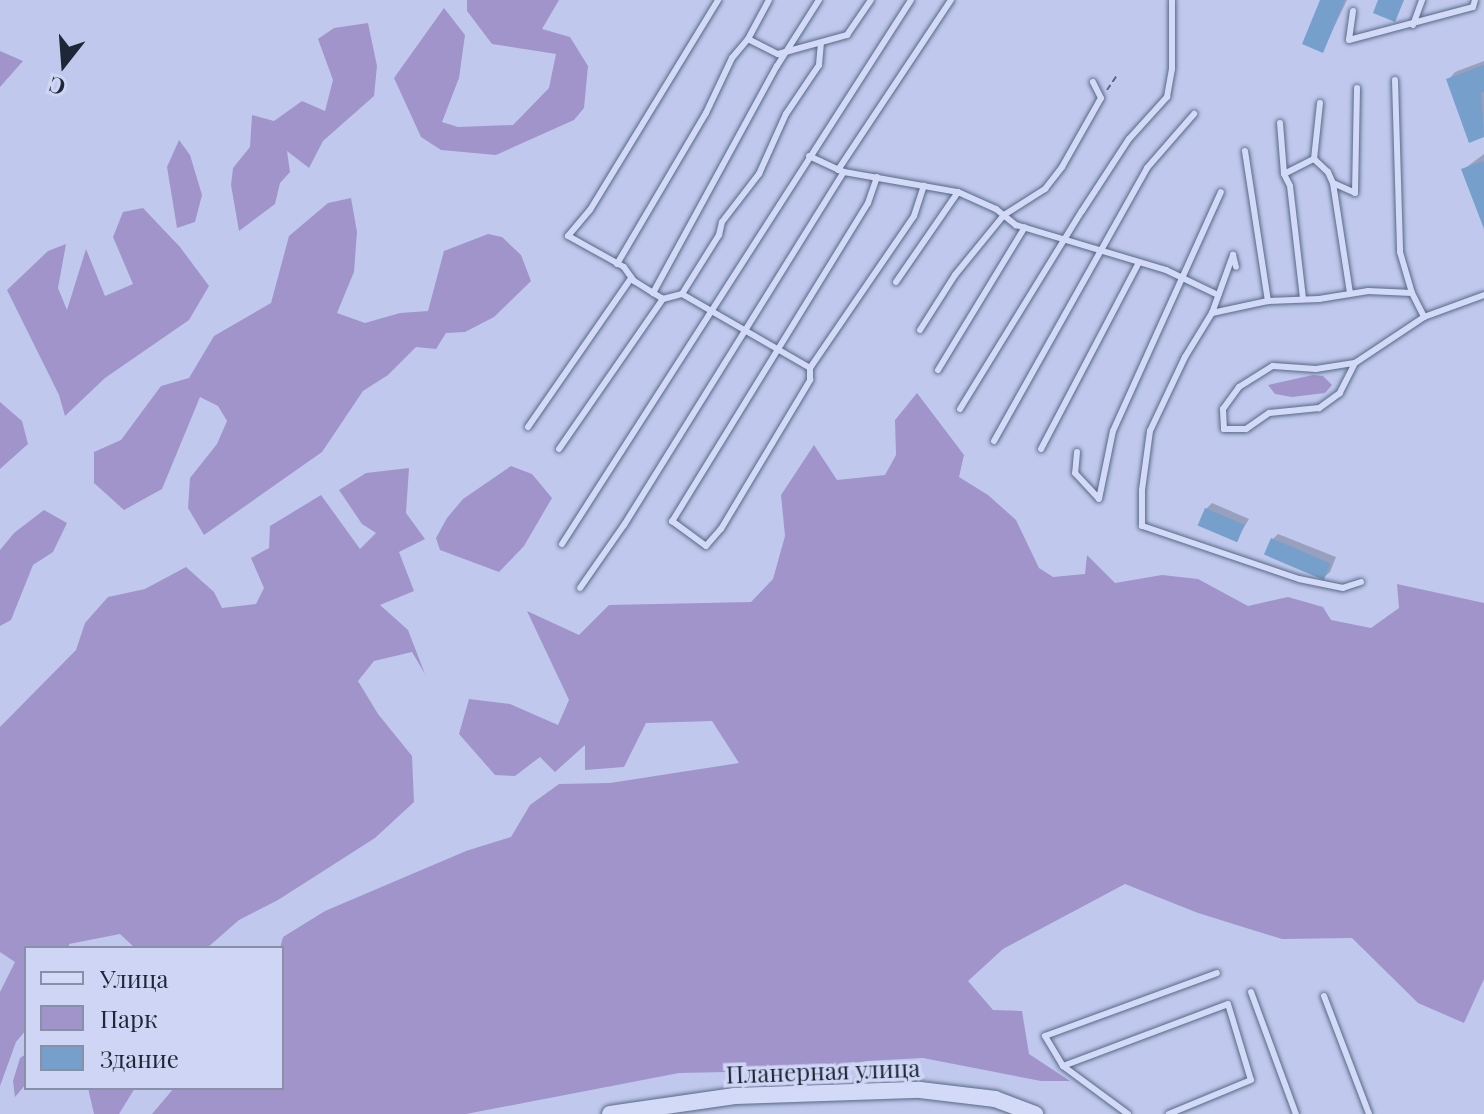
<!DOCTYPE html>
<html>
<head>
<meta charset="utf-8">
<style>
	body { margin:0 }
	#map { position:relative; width:1484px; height:1114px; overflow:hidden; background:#c0c9ed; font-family:"Playfair Display",serif }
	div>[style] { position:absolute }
	.green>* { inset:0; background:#a094cb }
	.shadow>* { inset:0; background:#0003 }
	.building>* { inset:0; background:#769fcb; transform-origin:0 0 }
	.path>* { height:2px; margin-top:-1px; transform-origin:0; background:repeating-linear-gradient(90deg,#586986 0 6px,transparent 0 10px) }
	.roads { filter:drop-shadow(0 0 2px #586986) drop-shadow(0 0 2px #586986) }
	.lane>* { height:6px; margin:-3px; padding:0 3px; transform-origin:3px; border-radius:3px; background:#d3daf8 }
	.secondary>* { height:16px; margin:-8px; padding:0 8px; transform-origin:8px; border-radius:8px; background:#d3daf8 }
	span { translate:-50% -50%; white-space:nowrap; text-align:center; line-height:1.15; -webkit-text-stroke:7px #cfd6f5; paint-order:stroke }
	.street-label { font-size:24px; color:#1d2735 }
	.legend { position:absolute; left:24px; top:946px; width:260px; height:144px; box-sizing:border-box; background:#cfd6f5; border:2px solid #8890a8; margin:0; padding:10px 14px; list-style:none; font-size:24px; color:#1d2735 }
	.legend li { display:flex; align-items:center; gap:16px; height:40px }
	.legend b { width:40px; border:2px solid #8890a8 }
	.north { position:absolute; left:24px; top:24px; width:80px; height:80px; -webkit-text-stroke:6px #cfd6f5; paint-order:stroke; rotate:197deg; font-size:22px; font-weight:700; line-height:32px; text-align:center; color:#1d2735 }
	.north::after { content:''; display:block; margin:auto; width:28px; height:36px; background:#1d2735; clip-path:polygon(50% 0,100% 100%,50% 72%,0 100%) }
</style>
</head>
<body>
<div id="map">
	<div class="green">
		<div style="clip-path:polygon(467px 0,559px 0,542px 29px,570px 37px,588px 66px,584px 108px,574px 120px,496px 155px,441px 150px,421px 137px,394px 78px,444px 8px,465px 35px,459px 78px,442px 122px,458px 127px,513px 125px,549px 88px,556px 54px,492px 44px,467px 11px)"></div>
		<div style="clip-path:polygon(368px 23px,377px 66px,374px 96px,323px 141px,309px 168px,287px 151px,290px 172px,280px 183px,275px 204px,239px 231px,231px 185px,233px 168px,250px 147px,252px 115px,274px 121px,302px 101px,325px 111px,333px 80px,318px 39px,334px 28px)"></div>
		<div style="clip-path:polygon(0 51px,23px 61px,0 87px)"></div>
		<div style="clip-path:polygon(179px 140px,190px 155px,202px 195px,195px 222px,177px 228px,167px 167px)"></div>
		<div style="clip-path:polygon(351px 198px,357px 232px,354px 272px,337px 313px,365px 323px,400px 313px,428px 311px,444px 251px,488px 234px,502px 237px,521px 255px,531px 281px,494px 317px,465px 332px,446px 333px,436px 349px,416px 347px,388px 375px,363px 391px,322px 452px,204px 535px,188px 508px,190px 478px,217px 444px,227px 421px,218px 406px,200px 397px,162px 489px,124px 510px,94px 483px,94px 452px,121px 440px,161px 386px,189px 378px,214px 336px,271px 303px,289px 236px,328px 203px)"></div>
		<div style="clip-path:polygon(143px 208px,180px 247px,209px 286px,189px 320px,105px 378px,65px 416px,59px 395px,7px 290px,48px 251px,66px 244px,58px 288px,67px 310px,86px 249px,105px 296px,133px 284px,113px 237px,123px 212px)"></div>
		<div style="clip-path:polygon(1313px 375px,1323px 376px,1332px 385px,1325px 393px,1292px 397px,1275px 394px,1268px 385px)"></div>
		<div style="clip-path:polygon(917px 393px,964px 455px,959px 477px,988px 495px,1016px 520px,1039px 568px,1053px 577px,1085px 574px,1087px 555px,1115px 583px,1162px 575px,1198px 579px,1248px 606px,1288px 597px,1323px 607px,1331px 620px,1371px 628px,1399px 608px,1397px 584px,1484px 603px,1484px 979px,1464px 1023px,1418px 1003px,1352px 938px,1282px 939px,1198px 913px,1125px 884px,1003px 949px,968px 981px,993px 1010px,1022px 1011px,1029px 1054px,1070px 1081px,1041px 1081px,923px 1058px,867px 1061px,823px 1070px,679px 1073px,466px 1114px,152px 1114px,174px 1088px,282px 1088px,280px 948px,283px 937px,325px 911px,466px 851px,511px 837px,530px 805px,559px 784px,610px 783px,739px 763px,712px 721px,646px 723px,624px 767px,585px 770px,585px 745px,555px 772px,540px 757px,515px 776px,495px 775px,459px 734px,469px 699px,510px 704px,558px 725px,569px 700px,527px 611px,579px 635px,609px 605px,751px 602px,773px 579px,785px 536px,781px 495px,814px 445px,837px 480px,885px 475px,896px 455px,895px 420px)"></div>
		<div style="clip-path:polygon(0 402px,22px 421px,28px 444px,0 469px)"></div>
		<div style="clip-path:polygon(511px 466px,532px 474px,552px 498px,524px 546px,499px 572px,440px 550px,436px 538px,447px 518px,463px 499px)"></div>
		<div style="clip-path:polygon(409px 468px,406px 513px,425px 539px,399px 552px,414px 591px,380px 605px,408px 630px,425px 674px,412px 652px,374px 661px,358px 681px,378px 714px,412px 756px,414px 802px,375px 838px,278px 900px,239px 920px,207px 948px,135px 948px,120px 934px,69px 944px,69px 948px,26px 948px,26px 1030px,16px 1042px,0 1086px,0 992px,15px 962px,0 952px,0 727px,76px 650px,85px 623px,108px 597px,145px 589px,186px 567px,214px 592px,222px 608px,256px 604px,264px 588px,251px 558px,269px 548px,270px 526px,321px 495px,360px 549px,376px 533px,362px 524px,339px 490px,366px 473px)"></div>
		<div style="clip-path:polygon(44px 510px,67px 523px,53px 552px,33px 565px,11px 620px,0 626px,0 550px,14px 533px)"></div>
		<div style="clip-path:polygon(26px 1054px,26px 1084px,15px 1097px,13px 1081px,20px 1058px)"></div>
		<div style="clip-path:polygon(88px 1088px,135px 1088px,119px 1114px,94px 1114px)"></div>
	</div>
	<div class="shadow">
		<div style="clip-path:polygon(1322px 0,1347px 0,1323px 50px)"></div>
		<div style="clip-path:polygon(1484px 61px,1484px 135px,1471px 140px,1448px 80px,1455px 72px)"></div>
		<div style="clip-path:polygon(1484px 154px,1484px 224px,1464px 169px)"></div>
		<div style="clip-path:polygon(1212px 503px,1249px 519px,1237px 539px,1206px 509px)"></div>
		<div style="clip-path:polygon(1278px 534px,1336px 557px,1330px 572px,1324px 577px,1273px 539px)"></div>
	</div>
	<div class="building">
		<div style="clip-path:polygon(1320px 0,1345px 0,1323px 53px,1302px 44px)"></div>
		<div style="clip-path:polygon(1378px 0,1404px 0,1395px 22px,1373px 13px)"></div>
		<div style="clip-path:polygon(1484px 65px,1484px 92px,1481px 93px,1484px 137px,1469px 143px,1446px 79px)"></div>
		<div style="clip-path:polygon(1483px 161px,1484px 163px,1484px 229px,1461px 169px)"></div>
		<div style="left:1205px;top:508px;width:43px;height:19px;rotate:23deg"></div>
		<div style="left:1271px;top:538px;width:65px;height:18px;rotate:23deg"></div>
	</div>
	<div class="path">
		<div style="left:1107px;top:90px;width:18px;rotate:-56deg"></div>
	</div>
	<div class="roads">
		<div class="lane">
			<div style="left:1353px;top:11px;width:29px;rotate:98deg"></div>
			<div style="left:1349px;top:40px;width:128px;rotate:-14.9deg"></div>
			<div style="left:1473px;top:7px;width:7px;rotate:-74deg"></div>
			<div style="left:1413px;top:25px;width:27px;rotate:-70deg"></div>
			<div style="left:748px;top:39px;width:34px;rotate:27deg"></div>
			<div style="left:778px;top:54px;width:72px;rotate:-15.4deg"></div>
			<div style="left:847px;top:35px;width:42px;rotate:-55.6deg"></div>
			<div style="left:1395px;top:80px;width:172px;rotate:88.3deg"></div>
			<div style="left:1400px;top:252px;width:43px;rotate:73.7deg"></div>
			<div style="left:1320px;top:103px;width:56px;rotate:96.1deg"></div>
			<div style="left:1314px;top:159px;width:19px;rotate:43deg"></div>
			<div style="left:1328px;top:172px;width:12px;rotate:66deg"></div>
			<div style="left:1280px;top:123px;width:51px;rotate:85.5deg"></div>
			<div style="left:1284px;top:174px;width:34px;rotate:-27deg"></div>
			<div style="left:1245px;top:151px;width:152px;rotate:81.3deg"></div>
			<div style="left:809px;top:156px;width:38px;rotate:25deg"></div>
			<div style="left:844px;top:172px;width:116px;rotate:10deg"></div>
			<div style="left:838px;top:170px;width:204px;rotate:-56.4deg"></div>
			<div style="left:1284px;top:174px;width:13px;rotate:63deg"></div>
			<div style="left:1290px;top:186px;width:114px;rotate:83.4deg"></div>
			<div style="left:877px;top:177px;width:28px;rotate:109deg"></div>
			<div style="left:868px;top:203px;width:374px;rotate:121.6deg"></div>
			<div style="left:672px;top:521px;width:42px;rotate:36.3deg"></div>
			<div style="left:706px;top:546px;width:23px;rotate:-49deg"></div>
			<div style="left:721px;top:529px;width:174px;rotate:-59.1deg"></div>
			<div style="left:810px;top:380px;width:12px;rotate:-90deg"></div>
			<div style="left:810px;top:368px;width:184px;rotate:-55.6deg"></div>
			<div style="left:914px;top:216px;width:32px;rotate:-72deg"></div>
			<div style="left:617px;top:264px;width:175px;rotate:-59.5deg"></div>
			<div style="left:706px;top:113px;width:61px;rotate:-64.7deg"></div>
			<div style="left:732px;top:58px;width:25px;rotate:-50deg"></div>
			<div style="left:748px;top:39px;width:44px;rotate:-61.7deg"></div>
			<div style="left:896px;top:282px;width:109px;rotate:-55.4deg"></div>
			<div style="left:958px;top:192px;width:42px;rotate:24.1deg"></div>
			<div style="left:996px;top:209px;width:26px;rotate:39deg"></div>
			<div style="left:1016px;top:225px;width:157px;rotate:16.7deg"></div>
			<div style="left:1166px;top:270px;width:58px;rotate:25.7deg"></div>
			<div style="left:653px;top:293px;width:259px;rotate:-61.4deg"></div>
			<div style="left:777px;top:66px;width:78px;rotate:-57.5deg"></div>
			<div style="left:1350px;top:293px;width:111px;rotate:-98.8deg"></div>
			<div style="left:1333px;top:183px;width:24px;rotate:24deg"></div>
			<div style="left:1355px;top:193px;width:105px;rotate:-88.9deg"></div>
			<div style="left:682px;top:294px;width:148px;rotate:30deg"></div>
			<div style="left:663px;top:299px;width:34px;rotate:-148deg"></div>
			<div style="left:634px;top:281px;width:17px;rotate:-126deg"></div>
			<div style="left:624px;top:267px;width:64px;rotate:-151deg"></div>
			<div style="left:568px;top:236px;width:34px;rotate:-50deg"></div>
			<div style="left:590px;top:210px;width:246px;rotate:-58.6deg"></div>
			<div style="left:1212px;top:313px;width:62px;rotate:-70.1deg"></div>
			<div style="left:1233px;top:255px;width:12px;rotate:76deg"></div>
			<div style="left:920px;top:330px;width:65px;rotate:-57.5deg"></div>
			<div style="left:955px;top:275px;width:77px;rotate:-50.8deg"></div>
			<div style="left:1004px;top:215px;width:49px;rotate:-32.4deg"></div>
			<div style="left:1045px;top:189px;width:28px;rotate:-52deg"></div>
			<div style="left:1062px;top:167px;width:79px;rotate:-60.5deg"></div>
			<div style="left:1101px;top:98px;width:18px;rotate:-117deg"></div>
			<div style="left:1355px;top:363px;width:34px;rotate:117deg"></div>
			<div style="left:1340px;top:393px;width:26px;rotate:144deg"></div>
			<div style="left:1319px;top:408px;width:50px;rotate:174.3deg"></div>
			<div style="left:1269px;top:413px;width:28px;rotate:145deg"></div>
			<div style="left:1246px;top:429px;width:22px;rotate:180deg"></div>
			<div style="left:1224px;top:429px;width:20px;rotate:-93deg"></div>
			<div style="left:1223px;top:409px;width:27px;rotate:-54deg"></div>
			<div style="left:1239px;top:387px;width:40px;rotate:-32deg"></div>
			<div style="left:1273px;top:366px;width:43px;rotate:4deg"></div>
			<div style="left:1316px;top:369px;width:39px;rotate:-9deg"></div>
			<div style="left:1355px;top:363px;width:83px;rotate:-33.7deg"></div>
			<div style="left:1424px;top:317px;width:64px;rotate:-20.1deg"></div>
			<div style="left:938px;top:370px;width:167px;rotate:-58.7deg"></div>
			<div style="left:960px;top:409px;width:233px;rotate:-58.4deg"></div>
			<div style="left:1082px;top:211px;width:86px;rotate:-56.9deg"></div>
			<div style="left:1129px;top:139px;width:57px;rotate:-47.9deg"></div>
			<div style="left:1167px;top:97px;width:28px;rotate:-80deg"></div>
			<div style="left:1172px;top:69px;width:69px;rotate:-90deg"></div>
			<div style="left:528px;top:427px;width:181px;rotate:-55.3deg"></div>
			<div style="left:994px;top:441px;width:313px;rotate:-60.7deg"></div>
			<div style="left:1147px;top:168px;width:72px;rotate:-49deg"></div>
			<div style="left:559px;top:449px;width:183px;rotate:-55.3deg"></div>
			<div style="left:663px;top:299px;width:20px;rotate:-15deg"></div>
			<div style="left:682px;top:294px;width:70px;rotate:-57.9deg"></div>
			<div style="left:719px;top:235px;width:13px;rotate:-77deg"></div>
			<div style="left:722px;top:222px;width:61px;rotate:-52.4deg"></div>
			<div style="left:759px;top:174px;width:66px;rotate:-65.8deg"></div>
			<div style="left:786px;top:114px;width:59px;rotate:-56deg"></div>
			<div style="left:819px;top:65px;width:22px;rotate:-85deg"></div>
			<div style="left:1041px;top:449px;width:211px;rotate:-62.3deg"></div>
			<div style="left:1077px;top:452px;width:21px;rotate:95deg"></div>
			<div style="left:1075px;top:473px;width:35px;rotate:47deg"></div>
			<div style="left:1099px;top:499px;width:69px;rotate:-78.4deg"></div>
			<div style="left:1113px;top:431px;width:262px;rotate:-65.7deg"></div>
			<div style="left:562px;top:544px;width:646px;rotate:-57.32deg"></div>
			<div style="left:1361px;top:582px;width:19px;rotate:162deg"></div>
			<div style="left:1343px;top:588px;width:45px;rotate:-168.4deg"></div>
			<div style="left:1299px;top:579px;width:166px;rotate:-161.3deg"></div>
			<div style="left:1142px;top:526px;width:36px;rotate:-90deg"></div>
			<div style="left:1142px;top:490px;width:60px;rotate:-82.3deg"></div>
			<div style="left:1150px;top:431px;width:82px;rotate:-64.7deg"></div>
			<div style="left:1185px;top:357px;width:52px;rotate:-58.5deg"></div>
			<div style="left:1212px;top:313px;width:57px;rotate:-12.1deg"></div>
			<div style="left:1268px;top:301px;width:51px;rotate:-2.2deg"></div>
			<div style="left:1319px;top:299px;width:50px;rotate:-9.3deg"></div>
			<div style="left:1368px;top:291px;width:44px;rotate:2.6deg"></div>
			<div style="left:1412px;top:293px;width:27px;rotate:63deg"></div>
			<div style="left:580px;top:588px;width:77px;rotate:-55.1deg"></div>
			<div style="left:624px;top:525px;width:416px;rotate:-58.1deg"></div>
			<div style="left:1251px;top:992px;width:130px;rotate:69.8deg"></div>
			<div style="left:1324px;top:996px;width:126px;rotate:69.1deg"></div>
			<div style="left:1063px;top:1066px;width:35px;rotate:-121deg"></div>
			<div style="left:1045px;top:1036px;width:183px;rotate:-20.1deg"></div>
			<div style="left:1128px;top:1114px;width:81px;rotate:-143.6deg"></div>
			<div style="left:1063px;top:1066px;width:176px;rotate:-20.6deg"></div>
			<div style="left:1228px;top:1004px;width:79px;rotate:73.2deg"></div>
			<div style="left:1251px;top:1080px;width:89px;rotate:157.5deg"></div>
		</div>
		<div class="secondary">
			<div style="left:610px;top:1114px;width:126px;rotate:-8.2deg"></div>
			<div style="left:735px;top:1096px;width:185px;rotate:-1.9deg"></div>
			<div style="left:920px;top:1090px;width:76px;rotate:6.8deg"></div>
			<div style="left:995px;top:1099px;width:43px;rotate:20.6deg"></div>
		</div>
	</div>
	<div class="street-label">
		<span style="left:823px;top:1071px;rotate:-2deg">Планерная улица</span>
	</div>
	<ul class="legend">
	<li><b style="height:10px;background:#d3daf8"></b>Улица</li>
	<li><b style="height:22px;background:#a094cb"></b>Парк</li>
	<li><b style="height:22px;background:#769fcb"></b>Здание</li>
	</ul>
	<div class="north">С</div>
</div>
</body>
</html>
